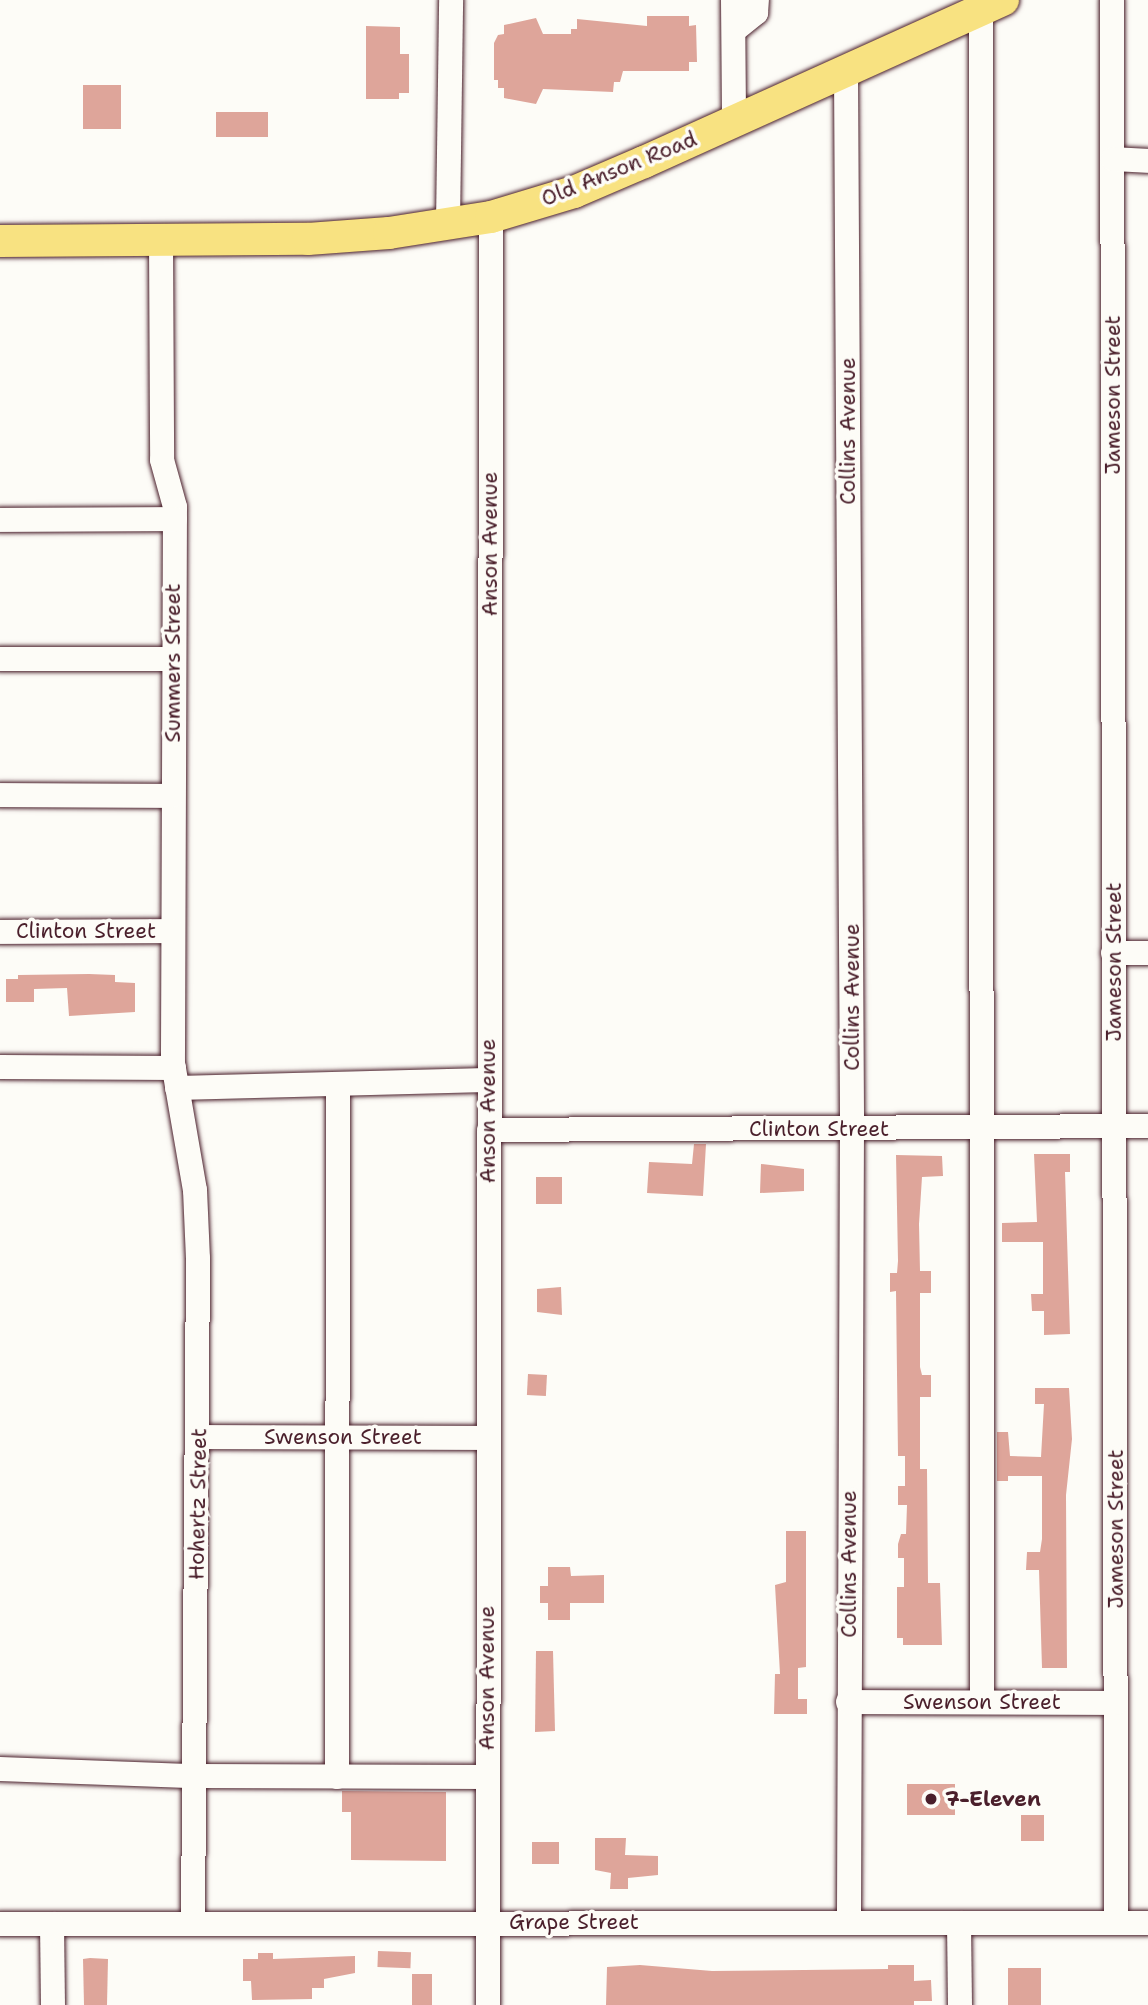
<!DOCTYPE html>
<html>
<head>
<meta charset="utf-8">
<style>
	body { margin:0 }
	#map { position:relative; width:1148px; height:2005px; overflow:hidden; background:#fdfcf7; font-family:"Shantell Sans",sans-serif }
	div>[style] { position:absolute }
	.building>* { inset:0; background:#dea59a; transform-origin:0 0 }
	.roads { filter:drop-shadow(0 0 2px #4a1f2b) drop-shadow(0 0 2px #4a1f2b) }
	.minor>* { height:24px; margin:-12px; padding:0 12px; transform-origin:12px; border-radius:12px; background:#fdfcf7 }
	.major>* { height:32px; margin:-16px; padding:0 16px; transform-origin:16px; border-radius:16px; background:#f8e281 }
	.dots>* { width:19px; height:19px; translate:-50% -50%; box-sizing:border-box; border:4px solid #fdfcf7; border-radius:50% }
	span { translate:-50% -50%; white-space:nowrap; text-align:center; line-height:1.15; -webkit-text-stroke:7px #fdfcf7; paint-order:stroke }
	.street-label { font-size:21px; color:#4a1f2b }
	.poi-label { font-size:21px; color:#4a1f2b; font-weight:700 }
	.left { translate:0 -50%; text-align:left }
</style>
</head>
<body>
<div id="map">
	<div class="building">
		<div style="clip-path:polygon(647px 16px,689px 16px,689px 26px,696px 25px,697px 62px,689px 62px,689px 71px,623px 71px,620px 82px,614px 82px,613px 92px,543px 89px,536px 104px,504px 98px,504px 88px,498px 88px,498px 80px,494px 80px,494px 43px,498px 35px,504px 34px,504px 25px,536px 18px,543px 34px,571px 34px,571px 29px,577px 29px,577px 19px,647px 26px)"></div>
		<div style="clip-path:polygon(366px 26px,400px 27px,400px 54px,409px 54px,409px 93px,399px 93px,399px 99px,366px 99px)"></div>
		<div style="left:83px;top:85px;width:38px;height:44px"></div>
		<div style="left:216px;top:112px;width:52px;height:25px"></div>
		<div style="clip-path:polygon(89px 974px,115px 975px,115px 982px,135px 983px,135px 1012px,69px 1016px,67px 988px,34px 989px,34px 1002px,6px 1002px,6px 979px,18px 979px,18px 975px)"></div>
		<div style="clip-path:polygon(694px 1144px,706px 1144px,703px 1196px,647px 1193px,649px 1162px,692px 1164px)"></div>
		<div style="clip-path:polygon(1034px 1154px,1070px 1154px,1070px 1172px,1065px 1172px,1070px 1334px,1044px 1335px,1044px 1311px,1032px 1311px,1031px 1294px,1043px 1294px,1043px 1242px,1002px 1242px,1002px 1223px,1037px 1222px)"></div>
		<div style="clip-path:polygon(896px 1155px,942px 1156px,943px 1176px,922px 1177px,919px 1224px,920px 1271px,931px 1271px,931px 1293px,920px 1293px,920px 1367px,922px 1375px,931px 1375px,931px 1397px,920px 1397px,920px 1469px,927px 1469px,928px 1583px,940px 1583px,942px 1645px,903px 1645px,903px 1638px,897px 1638px,897px 1587px,904px 1587px,904px 1558px,898px 1558px,898px 1544px,901px 1534px,906px 1534px,907px 1505px,898px 1505px,898px 1486px,905px 1486px,905px 1456px,898px 1456px,896px 1291px,890px 1292px,890px 1273px,897px 1273px,898px 1261px)"></div>
		<div style="clip-path:polygon(761px 1164px,804px 1169px,804px 1191px,760px 1193px)"></div>
		<div style="left:536px;top:1177px;width:26px;height:27px"></div>
		<div style="clip-path:polygon(561px 1287px,562px 1315px,537px 1312px,537px 1289px)"></div>
		<div style="left:528px;top:1374px;width:19px;height:21px;rotate:3deg"></div>
		<div style="clip-path:polygon(1035px 1388px,1069px 1388px,1072px 1439px,1066px 1495px,1067px 1668px,1042px 1668px,1039px 1570px,1026px 1570px,1027px 1552px,1040px 1552px,1042px 1539px,1042px 1476px,1008px 1476px,1008px 1481px,997px 1481px,997px 1432px,1008px 1432px,1010px 1456px,1041px 1457px,1044px 1404px,1035px 1404px)"></div>
		<div style="clip-path:polygon(786px 1531px,806px 1531px,806px 1667px,798px 1668px,798px 1699px,807px 1699px,807px 1714px,774px 1714px,775px 1674px,780px 1674px,775px 1585px,786px 1582px)"></div>
		<div style="clip-path:polygon(548px 1567px,570px 1567px,571px 1576px,604px 1575px,604px 1603px,570px 1603px,570px 1620px,548px 1620px,548px 1603px,540px 1603px,540px 1586px,548px 1586px)"></div>
		<div style="clip-path:polygon(536px 1651px,553px 1651px,555px 1731px,535px 1732px)"></div>
		<div style="left:907px;top:1784px;width:48px;height:31px"></div>
		<div style="clip-path:polygon(342px 1791px,446px 1792px,446px 1861px,351px 1860px,351px 1812px,342px 1812px)"></div>
		<div style="left:1021px;top:1815px;width:23px;height:26px"></div>
		<div style="clip-path:polygon(595px 1838px,626px 1838px,625px 1855px,658px 1856px,658px 1875px,628px 1878px,628px 1889px,610px 1889px,611px 1873px,595px 1870px)"></div>
		<div style="left:532px;top:1842px;width:27px;height:22px"></div>
		<div style="left:378px;top:1951px;width:33px;height:16px;rotate:2deg"></div>
		<div style="clip-path:polygon(258px 1953px,273px 1953px,273px 1959px,355px 1956px,355px 1973px,324px 1979px,324px 1988px,312px 1988px,312px 1999px,252px 2000px,251px 1981px,243px 1981px,243px 1959px,258px 1959px)"></div>
		<div style="clip-path:polygon(90px 1958px,108px 1959px,107px 2005px,84px 2005px,83px 1959px)"></div>
		<div style="clip-path:polygon(640px 1965px,712px 1971px,888px 1969px,888px 1965px,914px 1965px,914px 1981px,931px 1980px,932px 2001px,914px 2001px,914px 2005px,606px 2005px,607px 1967px)"></div>
		<div style="left:1008px;top:1968px;width:33px;height:37px"></div>
		<div style="left:412px;top:1974px;width:20px;height:31px"></div>
	</div>
	<div class="roads">
		<div class="minor">
			<div style="left:733px;top:0;width:120px;rotate:89.5deg"></div>
			<div style="left:1112px;top:0;width:1923px;rotate:89.88deg"></div>
			<div style="left:981px;top:10px;width:1692px;rotate:89.97deg"></div>
			<div style="left:736px;top:29px;width:26px;rotate:-39deg"></div>
			<div style="left:756px;top:13px;width:13px;rotate:-86deg"></div>
			<div style="left:846px;top:72px;width:1057px;rotate:89.67deg"></div>
			<div style="left:852px;top:1129px;width:794px;rotate:90.22deg"></div>
			<div style="left:1113px;top:159px;width:35px;rotate:3deg"></div>
			<div style="left:448px;top:224px;width:224px;rotate:-89.2deg"></div>
			<div style="left:161px;top:241px;width:219px;rotate:89.7deg"></div>
			<div style="left:162px;top:460px;width:49px;rotate:74.5deg"></div>
			<div style="left:175px;top:507px;width:556px;rotate:90.21deg"></div>
			<div style="left:173px;top:1063px;width:129px;rotate:80.2deg"></div>
			<div style="left:195px;top:1190px;width:68px;rotate:87.5deg"></div>
			<div style="left:198px;top:1258px;width:664px;rotate:90.43deg"></div>
			<div style="left:0;top:520px;width:175px;rotate:-0.3deg"></div>
			<div style="left:0;top:659px;width:172px"></div>
			<div style="left:0;top:795px;width:172px;rotate:0.3deg"></div>
			<div style="left:0;top:932px;width:173px;rotate:-0.3deg"></div>
			<div style="left:1113px;top:953px;width:35px"></div>
			<div style="left:0;top:1067px;width:174px;rotate:0.3deg"></div>
			<div style="left:177px;top:1088px;width:310px;rotate:-1.5deg"></div>
			<div style="left:489px;top:1130px;width:659px;rotate:-0.35deg"></div>
			<div style="left:199px;top:1437px;width:288px;rotate:0.2deg"></div>
			<div style="left:848px;top:1702px;width:268px;rotate:0.2deg"></div>
			<div style="left:0;top:1769px;width:195px;rotate:2.1deg"></div>
			<div style="left:195px;top:1776px;width:292px;rotate:0.2deg"></div>
			<div style="left:337px;top:1777px;width:693px;rotate:-89.92deg"></div>
			<div style="left:959px;top:1923px;width:82px;rotate:89.3deg"></div>
			<div style="left:0;top:1924px;width:1148px;rotate:-0.05deg"></div>
			<div style="left:52px;top:1924px;width:81px;rotate:89.3deg"></div>
			<div style="left:488px;top:2005px;width:1788px;rotate:-89.9deg"></div>
		</div>
		<div class="major">
			<div style="left:0;top:241px;width:308px;rotate:-0.4deg"></div>
			<div style="left:308px;top:239px;width:81px;rotate:-4.2deg"></div>
			<div style="left:389px;top:233px;width:103px;rotate:-8.9deg"></div>
			<div style="left:491px;top:217px;width:87px;rotate:-16.8deg"></div>
			<div style="left:574px;top:192px;width:76px;rotate:-23.2deg"></div>
			<div style="left:644px;top:162px;width:394px;rotate:-24.3deg"></div>
		</div>
	</div>
	<div class="dots">
		<div style="left:931px;top:1799px;background:#4a1f2b"></div>
	</div>
	<div class="street-label">
		<span style="left:619px;top:169px;rotate:-22deg">Old Anson Road</span>
		<span style="left:1113px;top:395px;rotate:-90deg">Jameson Street</span>
		<span style="left:848px;top:431px;rotate:-90deg">Collins Avenue</span>
		<span style="left:490px;top:544px;rotate:-90deg">Anson Avenue</span>
		<span style="left:173px;top:663px;rotate:-90deg">Summers Street</span>
		<span style="left:86px;top:931px">Clinton Street</span>
		<span style="left:1114px;top:962px;rotate:-90deg">Jameson Street</span>
		<span style="left:852px;top:997px;rotate:-90deg">Collins Avenue</span>
		<span style="left:488px;top:1111px;rotate:-90deg">Anson Avenue</span>
		<span style="left:819px;top:1129px">Clinton Street</span>
		<span style="left:343px;top:1437px">Swenson Street</span>
		<span style="left:198px;top:1504px;rotate:-89deg">Hohertz Street</span>
		<span style="left:1116px;top:1529px;rotate:-90deg">Jameson Street</span>
		<span style="left:849px;top:1564px;rotate:-90deg">Collins Avenue</span>
		<span style="left:487px;top:1678px;rotate:-90deg">Anson Avenue</span>
		<span style="left:982px;top:1702px">Swenson Street</span>
		<span style="left:574px;top:1922px">Grape Street</span>
	</div>
	<div class="poi-label">
		<span class="left" style="left:945px;top:1799px">7-Eleven</span>
	</div>
</div>
</body>
</html>
